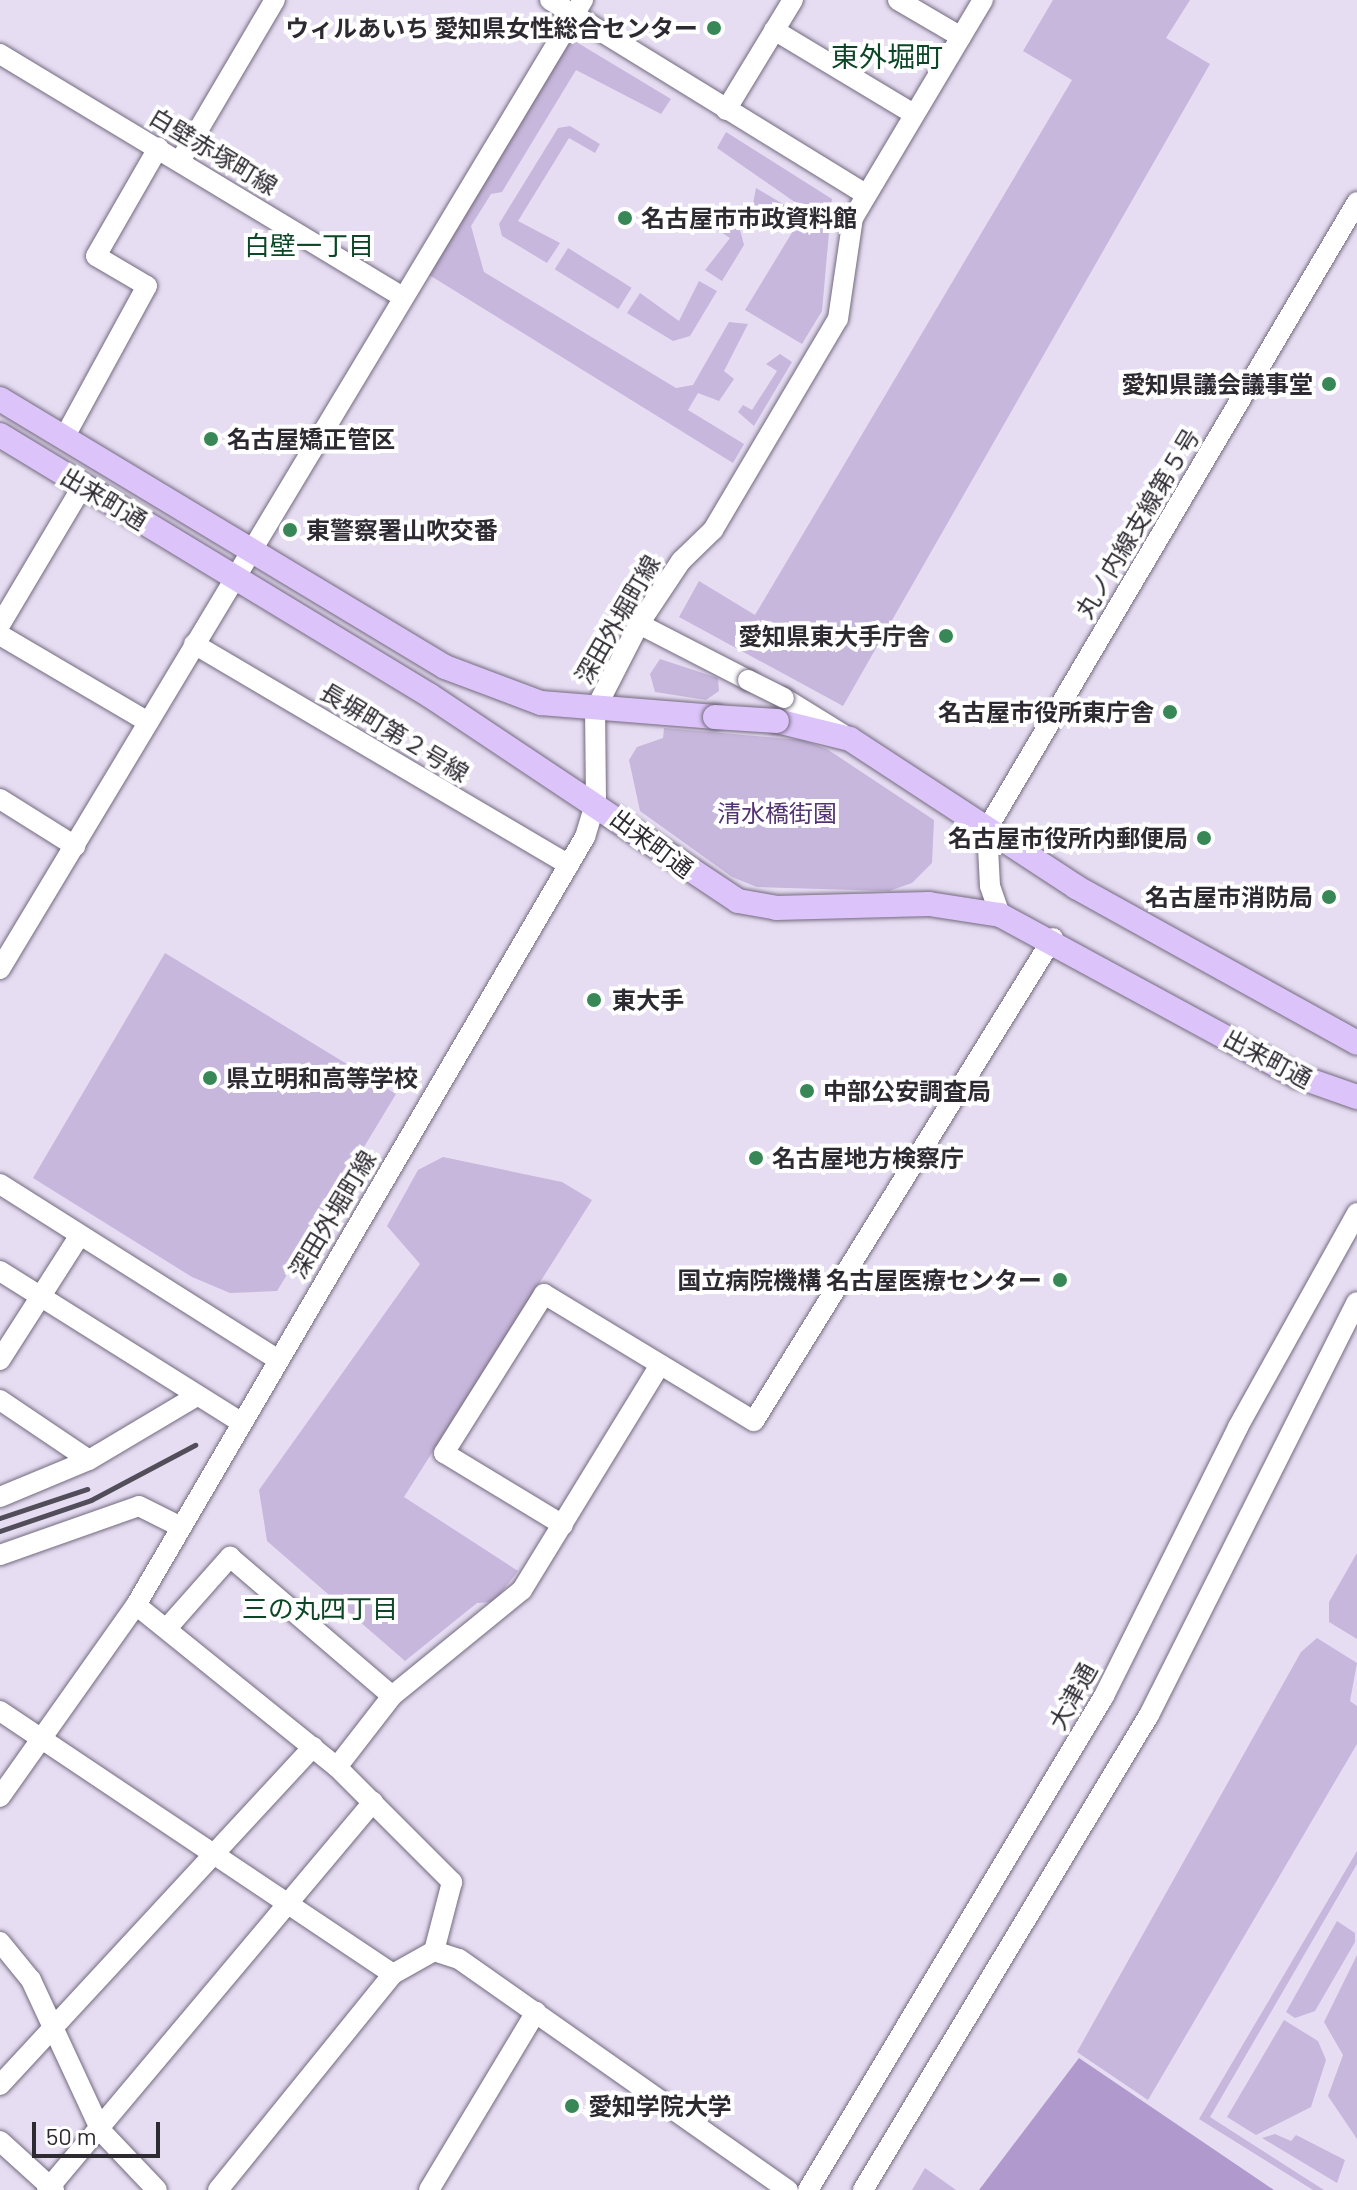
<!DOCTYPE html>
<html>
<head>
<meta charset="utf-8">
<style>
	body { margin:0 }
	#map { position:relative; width:1357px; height:2190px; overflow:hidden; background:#e6ddf3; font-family:Barlow,"Noto Sans JP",sans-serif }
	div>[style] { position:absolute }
	.green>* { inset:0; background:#c7b7dc; transform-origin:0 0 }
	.water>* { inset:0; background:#af99cd }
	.roads { filter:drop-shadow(0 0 2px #736a7e) drop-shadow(0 0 2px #736a7e) }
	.minor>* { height:20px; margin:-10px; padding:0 10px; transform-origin:10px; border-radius:10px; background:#fff }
	.major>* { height:24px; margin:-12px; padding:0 12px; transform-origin:12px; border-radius:12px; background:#dcc4fa }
	.rail>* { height:5px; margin:-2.5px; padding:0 2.5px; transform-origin:2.5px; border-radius:2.5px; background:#524e59 }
	.bridges { filter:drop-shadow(0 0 2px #736a7e) drop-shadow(0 0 2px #736a7e) }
	.minor-bridge>* { height:20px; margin:-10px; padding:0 10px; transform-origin:10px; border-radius:10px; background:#fff }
	.major-bridge>* { height:24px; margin:-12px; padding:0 12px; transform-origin:12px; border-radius:12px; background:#dcc4fa }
	.dots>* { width:22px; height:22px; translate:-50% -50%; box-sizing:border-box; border:4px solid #fff; border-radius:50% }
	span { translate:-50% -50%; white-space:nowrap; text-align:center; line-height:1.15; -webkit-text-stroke:8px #fff; paint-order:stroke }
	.poi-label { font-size:24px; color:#2d2a32; font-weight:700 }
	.right { translate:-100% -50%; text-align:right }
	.left { translate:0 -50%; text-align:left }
	.street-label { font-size:24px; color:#2d2a32 }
	.park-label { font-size:24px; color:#523373 }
	.neighbourhood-label { font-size:26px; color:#0c4626 }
	.quarter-label { font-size:28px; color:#0c4626 }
	.scale { position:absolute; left:32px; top:2122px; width:128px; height:36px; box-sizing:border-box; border:4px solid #2d2a32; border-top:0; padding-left:10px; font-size:24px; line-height:28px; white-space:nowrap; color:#2d2a32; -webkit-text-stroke:6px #fff; paint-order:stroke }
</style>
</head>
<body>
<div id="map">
	<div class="green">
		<div style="clip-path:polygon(1053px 0,1190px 0,1166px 38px,1210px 64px,843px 706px,679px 617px,699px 581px,755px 615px,1072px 80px,1023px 51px)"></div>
		<div style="clip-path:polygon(573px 40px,671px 99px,661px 114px,576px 70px,502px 192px,491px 194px,471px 226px,484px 272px,676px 388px,693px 385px,729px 322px,748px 324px,724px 371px,734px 379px,719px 401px,698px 393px,688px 410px,744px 444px,733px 463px,426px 273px,564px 43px)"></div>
		<div style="clip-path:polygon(570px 126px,600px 144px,595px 153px,569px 138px,518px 221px,560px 243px,547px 263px,502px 236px,499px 224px,558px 128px)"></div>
		<div style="clip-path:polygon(726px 132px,832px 199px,822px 311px,802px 344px,745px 310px,793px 231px,786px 226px,799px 205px,717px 148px)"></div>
		<div style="clip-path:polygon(756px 188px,788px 207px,780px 220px,753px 204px)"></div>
		<div style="clip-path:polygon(710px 211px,740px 230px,744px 245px,722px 281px,705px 270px,730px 238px,704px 221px)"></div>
		<div style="left:568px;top:248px;width:75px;height:25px;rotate:32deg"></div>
		<div style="clip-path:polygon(699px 281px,717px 291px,690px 336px,673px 341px,627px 313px,640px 293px,679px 321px)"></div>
		<div style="clip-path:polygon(780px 354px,792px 362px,754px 426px,738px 412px,743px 405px,752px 410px,777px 371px,766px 364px)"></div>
		<div style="clip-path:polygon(660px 659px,718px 678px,719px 691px,706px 700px,655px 692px,650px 674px)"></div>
		<div style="clip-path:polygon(664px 728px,802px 740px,827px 749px,934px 820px,932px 863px,912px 883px,889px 891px,757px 887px,732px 877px,640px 811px,629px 760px,637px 747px,663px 738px)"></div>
		<div style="clip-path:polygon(165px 953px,396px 1094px,277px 1291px,230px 1293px,192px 1277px,33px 1178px)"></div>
		<div style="clip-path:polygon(443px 1157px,562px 1182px,592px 1200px,404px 1497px,518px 1571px,494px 1602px,477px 1603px,405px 1661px,267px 1541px,259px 1490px,420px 1264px,387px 1226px,418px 1170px)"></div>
		<div style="clip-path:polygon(1357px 1553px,1357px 1639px,1329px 1622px,1329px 1602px)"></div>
		<div style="clip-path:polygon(1317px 1638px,1357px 1663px,1350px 1701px,1357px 1706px,1357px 1744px,1148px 2100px,1077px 2052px,1301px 1652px)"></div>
		<div style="clip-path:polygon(1357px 1851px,1357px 1864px,1210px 2117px,1324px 2190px,1313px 2190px,1199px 2119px)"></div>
		<div style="clip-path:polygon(1337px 1921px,1355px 1933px,1355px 1942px,1315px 2011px,1295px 2018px,1286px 2012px)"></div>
		<div style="clip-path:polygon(1357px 1955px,1357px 2139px,1328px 2096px,1343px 2055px,1324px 2022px)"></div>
		<div style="clip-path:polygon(1284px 2020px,1318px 2041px,1326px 2060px,1311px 2107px,1256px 2135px,1227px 2117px)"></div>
		<div style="clip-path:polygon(1275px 2134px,1291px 2141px,1296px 2135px,1345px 2160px,1337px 2183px,1262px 2138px)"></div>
		<div style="clip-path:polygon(925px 2168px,956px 2190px,912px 2190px)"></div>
	</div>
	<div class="water">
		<div style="clip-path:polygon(1079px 2058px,1274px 2190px,979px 2190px)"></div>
	</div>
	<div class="roads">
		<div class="minor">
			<div style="left:550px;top:0;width:370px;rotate:31.6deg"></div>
			<div style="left:898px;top:0;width:73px;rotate:30.4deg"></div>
			<div style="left:774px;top:30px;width:163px;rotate:31deg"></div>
			<div style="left:0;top:54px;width:467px;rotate:31.1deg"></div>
			<div style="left:726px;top:110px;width:129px;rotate:-58.7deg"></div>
			<div style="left:180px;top:161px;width:187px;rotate:-59.5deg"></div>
			<div style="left:64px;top:438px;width:173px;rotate:-61.4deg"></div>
			<div style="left:147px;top:286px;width:59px;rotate:-149.5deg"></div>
			<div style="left:96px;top:256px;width:125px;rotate:-60.1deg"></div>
			<div style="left:639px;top:624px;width:123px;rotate:27.2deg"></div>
			<div style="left:0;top:625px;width:163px;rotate:-59.3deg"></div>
			<div style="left:0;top:635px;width:172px;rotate:30.4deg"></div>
			<div style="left:194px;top:644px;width:435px;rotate:30.5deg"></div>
			<div style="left:784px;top:698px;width:68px;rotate:31.8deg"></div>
			<div style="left:0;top:799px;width:89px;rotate:32.1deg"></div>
			<div style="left:1000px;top:915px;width:31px;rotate:-109deg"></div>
			<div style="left:990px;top:886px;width:57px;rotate:-93deg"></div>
			<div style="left:987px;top:829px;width:728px;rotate:-59.45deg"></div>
			<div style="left:0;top:969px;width:1131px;rotate:-58.97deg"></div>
			<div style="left:0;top:1184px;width:328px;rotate:32.3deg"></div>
			<div style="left:0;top:1271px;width:284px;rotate:32.1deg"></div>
			<div style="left:0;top:1360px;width:148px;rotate:-57.4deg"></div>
			<div style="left:0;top:1400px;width:107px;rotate:34deg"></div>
			<div style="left:0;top:1497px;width:96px;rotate:-22.6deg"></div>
			<div style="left:89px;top:1460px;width:123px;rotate:-30.7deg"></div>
			<div style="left:563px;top:1525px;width:139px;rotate:-148.8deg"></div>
			<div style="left:444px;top:1453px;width:188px;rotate:-57.8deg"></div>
			<div style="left:544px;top:1294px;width:245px;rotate:31.2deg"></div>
			<div style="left:754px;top:1421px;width:568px;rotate:-58.24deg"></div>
			<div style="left:0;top:1555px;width:147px;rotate:-19.4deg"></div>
			<div style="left:139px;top:1506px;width:47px;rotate:26.6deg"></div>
			<div style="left:136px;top:1605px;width:258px;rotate:38.9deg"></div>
			<div style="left:337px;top:1767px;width:163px;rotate:45deg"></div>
			<div style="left:452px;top:1882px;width:71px;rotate:104.6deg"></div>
			<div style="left:168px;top:1627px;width:94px;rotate:-48.5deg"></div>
			<div style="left:230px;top:1557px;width:213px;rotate:40.6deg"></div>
			<div style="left:0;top:1711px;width:473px;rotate:33.8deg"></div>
			<div style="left:393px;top:1974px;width:47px;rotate:-29.3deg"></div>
			<div style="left:434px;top:1951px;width:26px;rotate:18deg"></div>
			<div style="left:459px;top:1959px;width:402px;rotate:35.1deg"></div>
			<div style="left:337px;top:1767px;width:90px;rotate:-52.2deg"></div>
			<div style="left:392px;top:1696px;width:168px;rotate:-39.2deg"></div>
			<div style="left:522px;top:1590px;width:264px;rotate:-58.5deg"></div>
			<div style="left:0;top:1797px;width:235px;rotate:-54.7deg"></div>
			<div style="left:136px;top:1605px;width:890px;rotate:-59.69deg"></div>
			<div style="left:585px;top:837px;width:38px;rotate:-73deg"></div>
			<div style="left:596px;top:801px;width:91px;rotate:-90.6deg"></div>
			<div style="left:595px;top:710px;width:97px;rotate:-62.9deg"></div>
			<div style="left:639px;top:624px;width:76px;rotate:-56.3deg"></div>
			<div style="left:681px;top:561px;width:45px;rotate:-44.1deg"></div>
			<div style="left:713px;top:530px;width:245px;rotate:-59.4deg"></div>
			<div style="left:838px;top:319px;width:102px;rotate:-81.6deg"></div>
			<div style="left:853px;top:218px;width:254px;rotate:-59.2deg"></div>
			<div style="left:0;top:1942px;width:49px;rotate:50.8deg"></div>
			<div style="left:31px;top:1980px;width:166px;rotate:65.1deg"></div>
			<div style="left:101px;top:2131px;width:81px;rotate:46.5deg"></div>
			<div style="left:0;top:2085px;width:461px;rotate:-47.2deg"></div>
			<div style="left:0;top:2141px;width:73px;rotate:42.2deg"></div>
			<div style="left:47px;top:2190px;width:507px;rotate:-49.96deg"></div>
			<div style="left:218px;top:2190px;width:278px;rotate:-51deg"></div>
			<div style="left:429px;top:2190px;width:208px;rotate:-59deg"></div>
			<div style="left:808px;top:2190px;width:576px;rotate:-59.07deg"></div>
			<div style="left:1104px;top:1696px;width:301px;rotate:-63.5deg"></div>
			<div style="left:1238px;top:1427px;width:245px;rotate:-60.9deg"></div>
			<div style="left:863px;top:2190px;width:554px;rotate:-58.95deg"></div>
			<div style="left:1149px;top:1715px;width:462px;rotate:-63.3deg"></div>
		</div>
		<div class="major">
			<div style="left:0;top:399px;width:519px;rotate:31.06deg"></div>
			<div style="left:445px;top:667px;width:103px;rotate:20.6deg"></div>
			<div style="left:541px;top:703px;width:175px;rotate:4.6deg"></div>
			<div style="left:0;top:435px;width:502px;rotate:31.22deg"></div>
			<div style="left:429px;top:695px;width:371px;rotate:33.7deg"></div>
			<div style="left:738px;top:901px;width:39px;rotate:10deg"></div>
			<div style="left:776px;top:908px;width:153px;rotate:-1.5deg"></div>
			<div style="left:929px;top:904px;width:72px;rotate:8.8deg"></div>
			<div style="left:1000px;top:915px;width:338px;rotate:28.5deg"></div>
			<div style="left:1297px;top:1076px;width:64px;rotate:19.3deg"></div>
			<div style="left:777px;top:721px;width:75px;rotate:13.9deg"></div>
			<div style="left:850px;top:739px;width:270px;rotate:33.2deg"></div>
			<div style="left:1076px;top:887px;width:321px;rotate:29deg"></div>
		</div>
	</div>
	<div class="rail">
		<div style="left:0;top:1518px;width:92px;rotate:-18.4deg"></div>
		<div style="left:0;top:1531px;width:96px;rotate:-18.8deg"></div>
		<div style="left:91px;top:1500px;width:118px;rotate:-27.9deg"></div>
	</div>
	<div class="bridges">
		<div class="minor-bridge">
			<div style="left:748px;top:680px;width:40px;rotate:26.6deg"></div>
		</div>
		<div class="major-bridge">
			<div style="left:715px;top:717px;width:62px;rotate:3.7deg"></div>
		</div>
	</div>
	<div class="dots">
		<div style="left:714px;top:28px;background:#388757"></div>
		<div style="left:625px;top:218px;background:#388757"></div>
		<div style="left:1329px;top:384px;background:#388757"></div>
		<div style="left:211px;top:439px;background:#388757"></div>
		<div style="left:290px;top:530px;background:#388757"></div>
		<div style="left:946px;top:636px;background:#388757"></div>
		<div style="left:1170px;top:712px;background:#388757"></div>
		<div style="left:1204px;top:838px;background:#388757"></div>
		<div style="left:1329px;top:897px;background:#388757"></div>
		<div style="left:594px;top:1000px;background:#388757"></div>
		<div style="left:210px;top:1078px;background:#388757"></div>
		<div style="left:807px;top:1091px;background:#388757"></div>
		<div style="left:756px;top:1158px;background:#388757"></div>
		<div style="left:1060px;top:1280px;background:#388757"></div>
		<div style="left:572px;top:2106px;background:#388757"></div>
	</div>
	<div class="poi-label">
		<span class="right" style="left:698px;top:28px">ウィルあいち 愛知県女性総合センター</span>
		<span class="left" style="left:641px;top:218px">名古屋市市政資料館</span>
		<span class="right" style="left:1313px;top:384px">愛知県議会議事堂</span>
		<span class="left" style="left:227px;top:439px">名古屋矯正管区</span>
		<span class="left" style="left:306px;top:530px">東警察署山吹交番</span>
		<span class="right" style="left:930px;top:636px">愛知県東大手庁舎</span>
		<span class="right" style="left:1154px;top:712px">名古屋市役所東庁舎</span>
		<span class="right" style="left:1188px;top:838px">名古屋市役所内郵便局</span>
		<span class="right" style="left:1313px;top:897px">名古屋市消防局</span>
		<span class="left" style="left:612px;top:1000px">東大手</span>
		<span class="left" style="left:226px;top:1078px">県立明和高等学校</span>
		<span class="left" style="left:823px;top:1091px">中部公安調査局</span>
		<span class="left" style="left:772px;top:1158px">名古屋地方検察庁</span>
		<span class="right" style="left:1042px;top:1280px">国立病院機構 名古屋医療センター</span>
		<span class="left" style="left:588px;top:2106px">愛知学院大学</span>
	</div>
	<div class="street-label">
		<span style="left:214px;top:151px;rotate:31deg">白壁赤塚町線</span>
		<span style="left:104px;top:498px;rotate:31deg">出来町通</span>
		<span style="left:1137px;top:523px;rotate:-59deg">丸ノ内線支線第５号</span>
		<span style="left:617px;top:619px;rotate:-60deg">深田外堀町線</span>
		<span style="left:395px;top:732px;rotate:31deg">長塀町第２号線</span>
		<span style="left:652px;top:843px;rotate:37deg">出来町通</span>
		<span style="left:1268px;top:1058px;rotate:28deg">出来町通</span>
		<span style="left:332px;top:1214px;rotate:-59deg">深田外堀町線</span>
		<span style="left:1072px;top:1696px;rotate:-61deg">大津通</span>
	</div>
	<div class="park-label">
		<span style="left:777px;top:813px">清水橋街園</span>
	</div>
	<div class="neighbourhood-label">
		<span style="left:309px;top:245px">白壁一丁目</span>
		<span style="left:320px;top:1608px">三の丸四丁目</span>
	</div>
	<div class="quarter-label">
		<span style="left:887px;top:56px">東外堀町</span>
	</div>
	<div class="scale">50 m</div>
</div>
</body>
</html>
